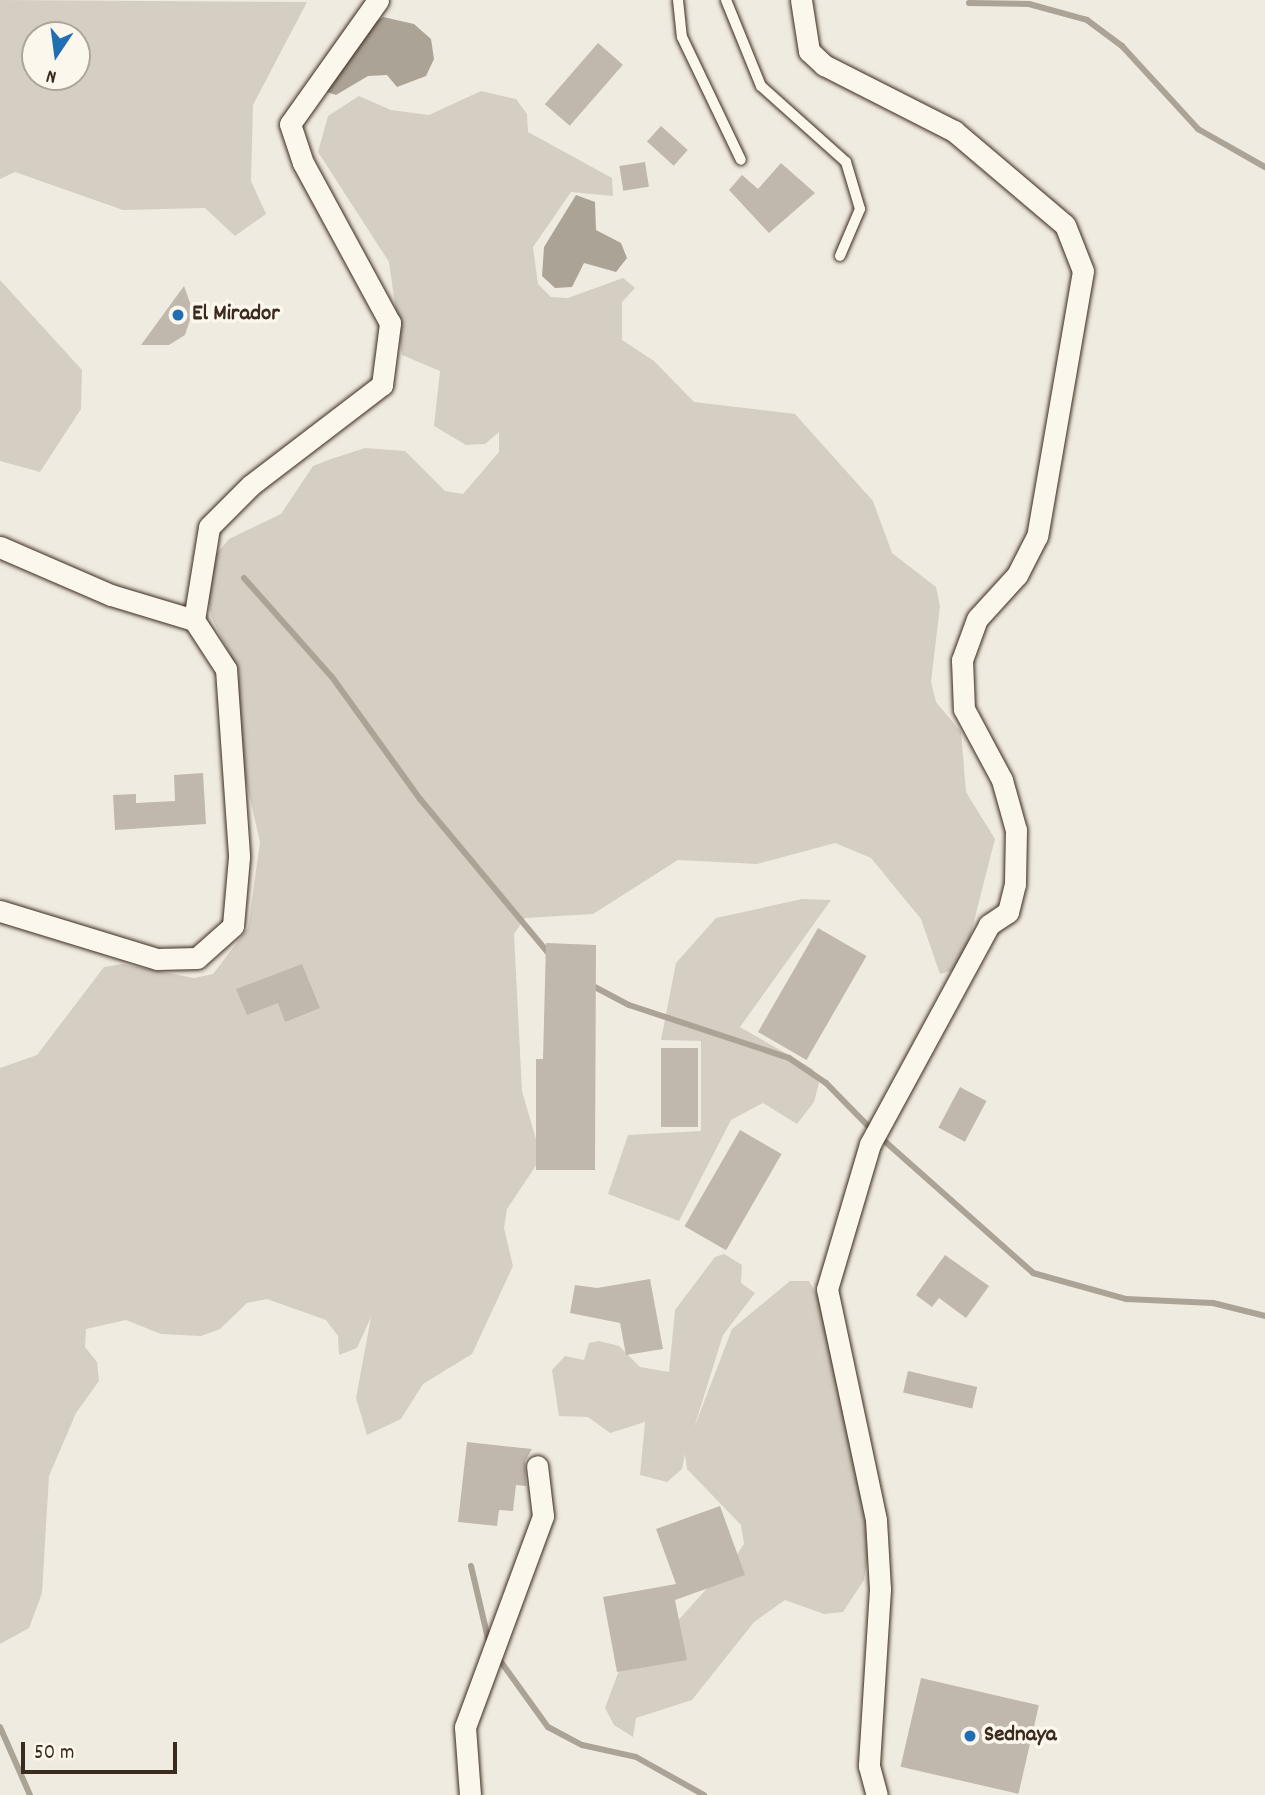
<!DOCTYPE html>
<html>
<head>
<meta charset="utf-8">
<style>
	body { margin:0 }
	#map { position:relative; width:1265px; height:1795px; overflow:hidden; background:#f0ebe0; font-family:Dekko,sans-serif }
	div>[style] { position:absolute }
	.green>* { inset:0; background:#d5cec3 }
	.water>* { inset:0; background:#aca397 }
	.stream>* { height:6px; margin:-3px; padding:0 3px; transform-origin:3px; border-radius:3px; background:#aca397 }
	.building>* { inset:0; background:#c0b8ad; transform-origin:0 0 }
	.roads { filter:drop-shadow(0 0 2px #3b2a1e) drop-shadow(0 0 2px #3b2a1e) }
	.lane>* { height:10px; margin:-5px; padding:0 5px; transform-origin:5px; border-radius:5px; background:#fbf7ec }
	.street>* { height:21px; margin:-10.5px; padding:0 10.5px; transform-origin:10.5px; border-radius:10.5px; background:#fbf7ec }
	.dots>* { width:19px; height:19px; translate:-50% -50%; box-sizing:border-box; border:4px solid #fbf7ec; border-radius:50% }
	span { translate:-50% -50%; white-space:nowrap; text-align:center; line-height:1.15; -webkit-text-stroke:7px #fbf7ec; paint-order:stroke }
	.poi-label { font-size:23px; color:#3b2a1e; font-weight:700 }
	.left { translate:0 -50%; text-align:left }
	.north { position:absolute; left:21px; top:21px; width:70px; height:70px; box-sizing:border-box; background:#fbf7ec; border:2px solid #aea59a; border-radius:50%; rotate:193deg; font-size:19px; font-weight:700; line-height:28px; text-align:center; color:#3b2a1e }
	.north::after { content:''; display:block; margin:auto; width:24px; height:32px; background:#1f6fb2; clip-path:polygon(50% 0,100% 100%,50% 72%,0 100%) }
	.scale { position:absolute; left:21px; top:1742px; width:156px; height:32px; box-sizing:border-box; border:4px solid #3b2a1e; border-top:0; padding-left:9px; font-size:21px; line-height:24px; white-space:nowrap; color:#3b2a1e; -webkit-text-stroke:5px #fbf7ec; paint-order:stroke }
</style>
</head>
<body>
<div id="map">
	<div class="green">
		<div style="clip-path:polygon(evenodd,0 0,307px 2px,253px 105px,251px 181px,266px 214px,235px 236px,205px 208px,123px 210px,15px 172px,0 179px,0 0,35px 35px,77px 35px,77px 77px,35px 77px,35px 35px)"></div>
		<div style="clip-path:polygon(481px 91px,516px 99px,527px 114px,528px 132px,612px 178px,613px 196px,571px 192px,533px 247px,538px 284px,551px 297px,568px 298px,623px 278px,635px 288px,622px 302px,622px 340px,654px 361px,694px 402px,795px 414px,873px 501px,892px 553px,936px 587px,940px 606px,931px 682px,936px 702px,961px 732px,966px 792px,995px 839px,962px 968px,940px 974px,921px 919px,871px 858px,835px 843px,757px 864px,678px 860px,593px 914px,525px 918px,514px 934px,522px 1091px,538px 1146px,537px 1164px,507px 1209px,504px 1228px,513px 1266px,472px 1354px,423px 1384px,401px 1419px,367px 1435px,356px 1398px,371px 1317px,357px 1348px,339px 1355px,338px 1336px,326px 1320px,267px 1299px,247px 1303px,220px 1329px,201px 1336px,161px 1334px,126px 1320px,86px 1329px,85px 1347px,97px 1362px,99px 1381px,76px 1413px,49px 1476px,42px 1593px,29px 1628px,0 1644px,0 1068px,37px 1055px,104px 967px,122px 964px,194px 978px,213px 974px,248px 928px,260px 842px,234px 729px,239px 672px,211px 617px,205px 567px,229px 539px,281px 514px,313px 466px,331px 459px,365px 448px,405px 451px,445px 491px,463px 494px,499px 452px,499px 432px,485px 444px,466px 445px,434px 426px,440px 371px,402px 355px,389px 262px,318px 152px,328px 116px,359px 96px,391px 110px,429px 115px)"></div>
		<div style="clip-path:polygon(0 280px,82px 370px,81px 409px,40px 472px,0 461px)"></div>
		<div style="clip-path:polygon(802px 899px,831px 900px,740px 1027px,813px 1069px,819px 1083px,814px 1102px,797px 1124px,763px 1103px,731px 1120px,679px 1221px,608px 1194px,628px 1135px,701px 1131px,701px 1041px,661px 1040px,676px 963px,716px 918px)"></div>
		<div style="clip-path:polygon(724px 1254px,742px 1265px,741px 1283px,755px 1293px,723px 1335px,694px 1428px,732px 1329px,790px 1281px,809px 1281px,846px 1346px,870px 1544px,864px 1580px,843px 1612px,824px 1614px,785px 1600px,754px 1622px,692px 1700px,636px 1718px,633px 1737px,614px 1725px,605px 1708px,618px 1673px,649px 1652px,734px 1559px,744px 1544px,741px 1525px,687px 1469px,685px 1454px,682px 1469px,667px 1482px,640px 1475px,645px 1422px,610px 1433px,588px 1417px,559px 1416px,552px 1370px,565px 1356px,584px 1360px,589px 1343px,599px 1341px,619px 1346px,640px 1367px,669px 1372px,675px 1310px,715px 1257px)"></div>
	</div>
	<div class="water">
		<div style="clip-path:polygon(383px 17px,414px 24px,431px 39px,434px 59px,426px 76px,397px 87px,387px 75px,368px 76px,336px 95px,318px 89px,364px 30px)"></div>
		<div style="clip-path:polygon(576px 195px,595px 202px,596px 230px,621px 243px,627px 258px,616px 272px,584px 263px,572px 287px,555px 288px,542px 276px,544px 247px)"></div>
	</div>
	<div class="stream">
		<div style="left:969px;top:3px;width:60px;rotate:1deg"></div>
		<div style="left:1029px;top:4px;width:60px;rotate:15.4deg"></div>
		<div style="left:1087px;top:20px;width:44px;rotate:36.6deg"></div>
		<div style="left:1122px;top:46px;width:113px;rotate:47.5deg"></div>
		<div style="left:1198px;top:129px;width:77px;rotate:29.6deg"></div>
		<div style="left:244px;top:578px;width:132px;rotate:48.4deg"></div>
		<div style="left:332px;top:677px;width:150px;rotate:54.2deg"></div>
		<div style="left:420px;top:799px;width:204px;rotate:50.2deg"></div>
		<div style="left:591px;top:985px;width:43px;rotate:27.8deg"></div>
		<div style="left:629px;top:1005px;width:169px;rotate:18.3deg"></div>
		<div style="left:789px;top:1058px;width:45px;rotate:34deg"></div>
		<div style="left:826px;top:1083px;width:66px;rotate:45.6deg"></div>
		<div style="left:880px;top:1137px;width:205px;rotate:41.6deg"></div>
		<div style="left:1033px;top:1273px;width:97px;rotate:15.6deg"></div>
		<div style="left:1126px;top:1299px;width:87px;rotate:2.6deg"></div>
		<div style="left:1213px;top:1303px;width:54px;rotate:14deg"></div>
		<div style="left:471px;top:1566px;width:79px;rotate:76.8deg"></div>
		<div style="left:496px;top:1655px;width:89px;rotate:54.2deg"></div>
		<div style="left:548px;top:1727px;width:38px;rotate:28deg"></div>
		<div style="left:582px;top:1745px;width:55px;rotate:12.5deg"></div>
		<div style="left:636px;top:1757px;width:78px;rotate:29.2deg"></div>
		<div style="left:0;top:1727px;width:74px;rotate:66.2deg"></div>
	</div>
	<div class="building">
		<div style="left:598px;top:43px;width:33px;height:81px;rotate:41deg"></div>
		<div style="left:661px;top:126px;width:36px;height:21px;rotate:42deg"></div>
		<div style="left:645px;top:162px;width:25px;height:26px;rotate:81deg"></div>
		<div style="clip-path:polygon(781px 163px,815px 193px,769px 233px,729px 190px,742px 175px,758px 189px)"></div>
		<div style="clip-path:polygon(184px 286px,193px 311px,185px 335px,169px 345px,141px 345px)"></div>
		<div style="clip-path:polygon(203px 773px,206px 824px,115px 830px,113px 795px,136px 794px,136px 803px,175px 801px,174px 775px)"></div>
		<div style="left:818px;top:928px;width:56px;height:120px;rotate:30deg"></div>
		<div style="clip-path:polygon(546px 943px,596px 945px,595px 1170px,536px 1170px,536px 1059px,543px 1059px)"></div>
		<div style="clip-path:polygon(302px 964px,320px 1008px,285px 1022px,278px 1003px,247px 1015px,236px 989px)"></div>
		<div style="left:661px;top:1048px;width:37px;height:79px"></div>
		<div style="left:960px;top:1087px;width:30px;height:46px;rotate:28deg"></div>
		<div style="left:740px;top:1130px;width:48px;height:111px;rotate:30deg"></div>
		<div style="clip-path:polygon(945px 1255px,989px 1286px,966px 1318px,939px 1298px,932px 1307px,916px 1295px)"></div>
		<div style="clip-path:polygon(650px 1279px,663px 1349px,626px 1355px,620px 1323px,570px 1313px,575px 1285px,597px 1288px)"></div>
		<div style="left:908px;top:1371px;width:71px;height:22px;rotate:13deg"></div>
		<div style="clip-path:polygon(467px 1442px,532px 1449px,525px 1461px,526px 1486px,516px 1485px,513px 1511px,499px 1510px,497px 1526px,458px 1522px)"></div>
		<div style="clip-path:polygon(720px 1506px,745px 1575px,675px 1600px,687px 1660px,617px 1672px,603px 1597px,676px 1584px,656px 1529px)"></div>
		<div style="left:921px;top:1678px;width:121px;height:91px;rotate:13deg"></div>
	</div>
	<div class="roads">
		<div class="lane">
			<div style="left:678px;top:0;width:37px;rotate:84deg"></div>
			<div style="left:682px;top:37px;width:136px;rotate:64.4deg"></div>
			<div style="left:726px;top:0;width:93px;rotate:67.9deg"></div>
			<div style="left:761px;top:86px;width:114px;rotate:41.8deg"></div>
			<div style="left:846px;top:162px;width:49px;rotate:73.4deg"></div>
			<div style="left:860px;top:209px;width:51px;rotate:113.1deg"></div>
		</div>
		<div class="street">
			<div style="left:801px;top:0;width:52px;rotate:81.1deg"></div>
			<div style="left:809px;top:51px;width:21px;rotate:43deg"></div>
			<div style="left:824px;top:65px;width:146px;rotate:26.9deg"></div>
			<div style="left:954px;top:131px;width:145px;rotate:40.3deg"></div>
			<div style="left:1065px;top:225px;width:49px;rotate:68.6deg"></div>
			<div style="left:1083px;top:271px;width:269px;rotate:99.8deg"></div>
			<div style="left:1037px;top:536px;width:44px;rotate:117.1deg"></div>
			<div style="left:1017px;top:575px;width:59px;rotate:132.3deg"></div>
			<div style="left:977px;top:619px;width:44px;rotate:110.1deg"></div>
			<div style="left:962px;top:660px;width:49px;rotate:87.7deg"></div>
			<div style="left:964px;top:709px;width:81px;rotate:61.8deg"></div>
			<div style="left:1002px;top:780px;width:52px;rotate:74.4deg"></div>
			<div style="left:1016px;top:830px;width:54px;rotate:91.1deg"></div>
			<div style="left:1015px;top:884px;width:29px;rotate:104deg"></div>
			<div style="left:1008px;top:912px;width:23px;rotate:146deg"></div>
			<div style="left:989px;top:925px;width:249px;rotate:118.5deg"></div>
			<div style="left:870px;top:1144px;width:151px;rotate:106.5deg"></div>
			<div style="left:827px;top:1289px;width:236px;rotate:78deg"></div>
			<div style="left:876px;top:1520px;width:69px;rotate:86.7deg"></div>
			<div style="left:880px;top:1589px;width:177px;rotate:93.6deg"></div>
			<div style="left:869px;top:1766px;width:30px;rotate:75deg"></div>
			<div style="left:0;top:547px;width:121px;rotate:23.4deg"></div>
			<div style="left:111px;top:595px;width:87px;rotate:16.8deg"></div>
			<div style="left:194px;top:620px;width:59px;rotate:56.9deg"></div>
			<div style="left:226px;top:669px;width:188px;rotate:86deg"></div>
			<div style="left:239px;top:857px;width:69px;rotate:95deg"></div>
			<div style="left:233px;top:926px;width:48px;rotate:138.4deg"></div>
			<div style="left:197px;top:958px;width:40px;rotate:178.6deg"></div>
			<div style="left:157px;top:959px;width:164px;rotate:-163deg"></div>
			<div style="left:194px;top:620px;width:94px;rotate:-80.8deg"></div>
			<div style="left:209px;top:527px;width:59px;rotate:-45deg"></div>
			<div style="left:251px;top:485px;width:165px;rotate:-37.4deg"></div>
			<div style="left:382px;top:385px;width:63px;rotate:-82.6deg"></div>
			<div style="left:390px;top:323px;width:182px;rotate:-118.5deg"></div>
			<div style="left:303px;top:163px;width:41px;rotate:-108.4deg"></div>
			<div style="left:290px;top:124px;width:152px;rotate:-54.6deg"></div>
			<div style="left:470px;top:1795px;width:68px;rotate:-94.2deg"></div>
			<div style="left:465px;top:1727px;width:225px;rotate:-69.7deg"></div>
			<div style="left:543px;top:1516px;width:50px;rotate:-96.8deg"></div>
		</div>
	</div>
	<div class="dots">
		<div style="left:178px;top:315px;background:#1f6fb2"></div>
		<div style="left:970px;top:1736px;background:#1f6fb2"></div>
	</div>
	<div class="poi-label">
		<span class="left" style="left:192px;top:315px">El Mirador</span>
		<span class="left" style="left:984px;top:1736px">Sednaya</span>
	</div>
	<div class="north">N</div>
	<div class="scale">50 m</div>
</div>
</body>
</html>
